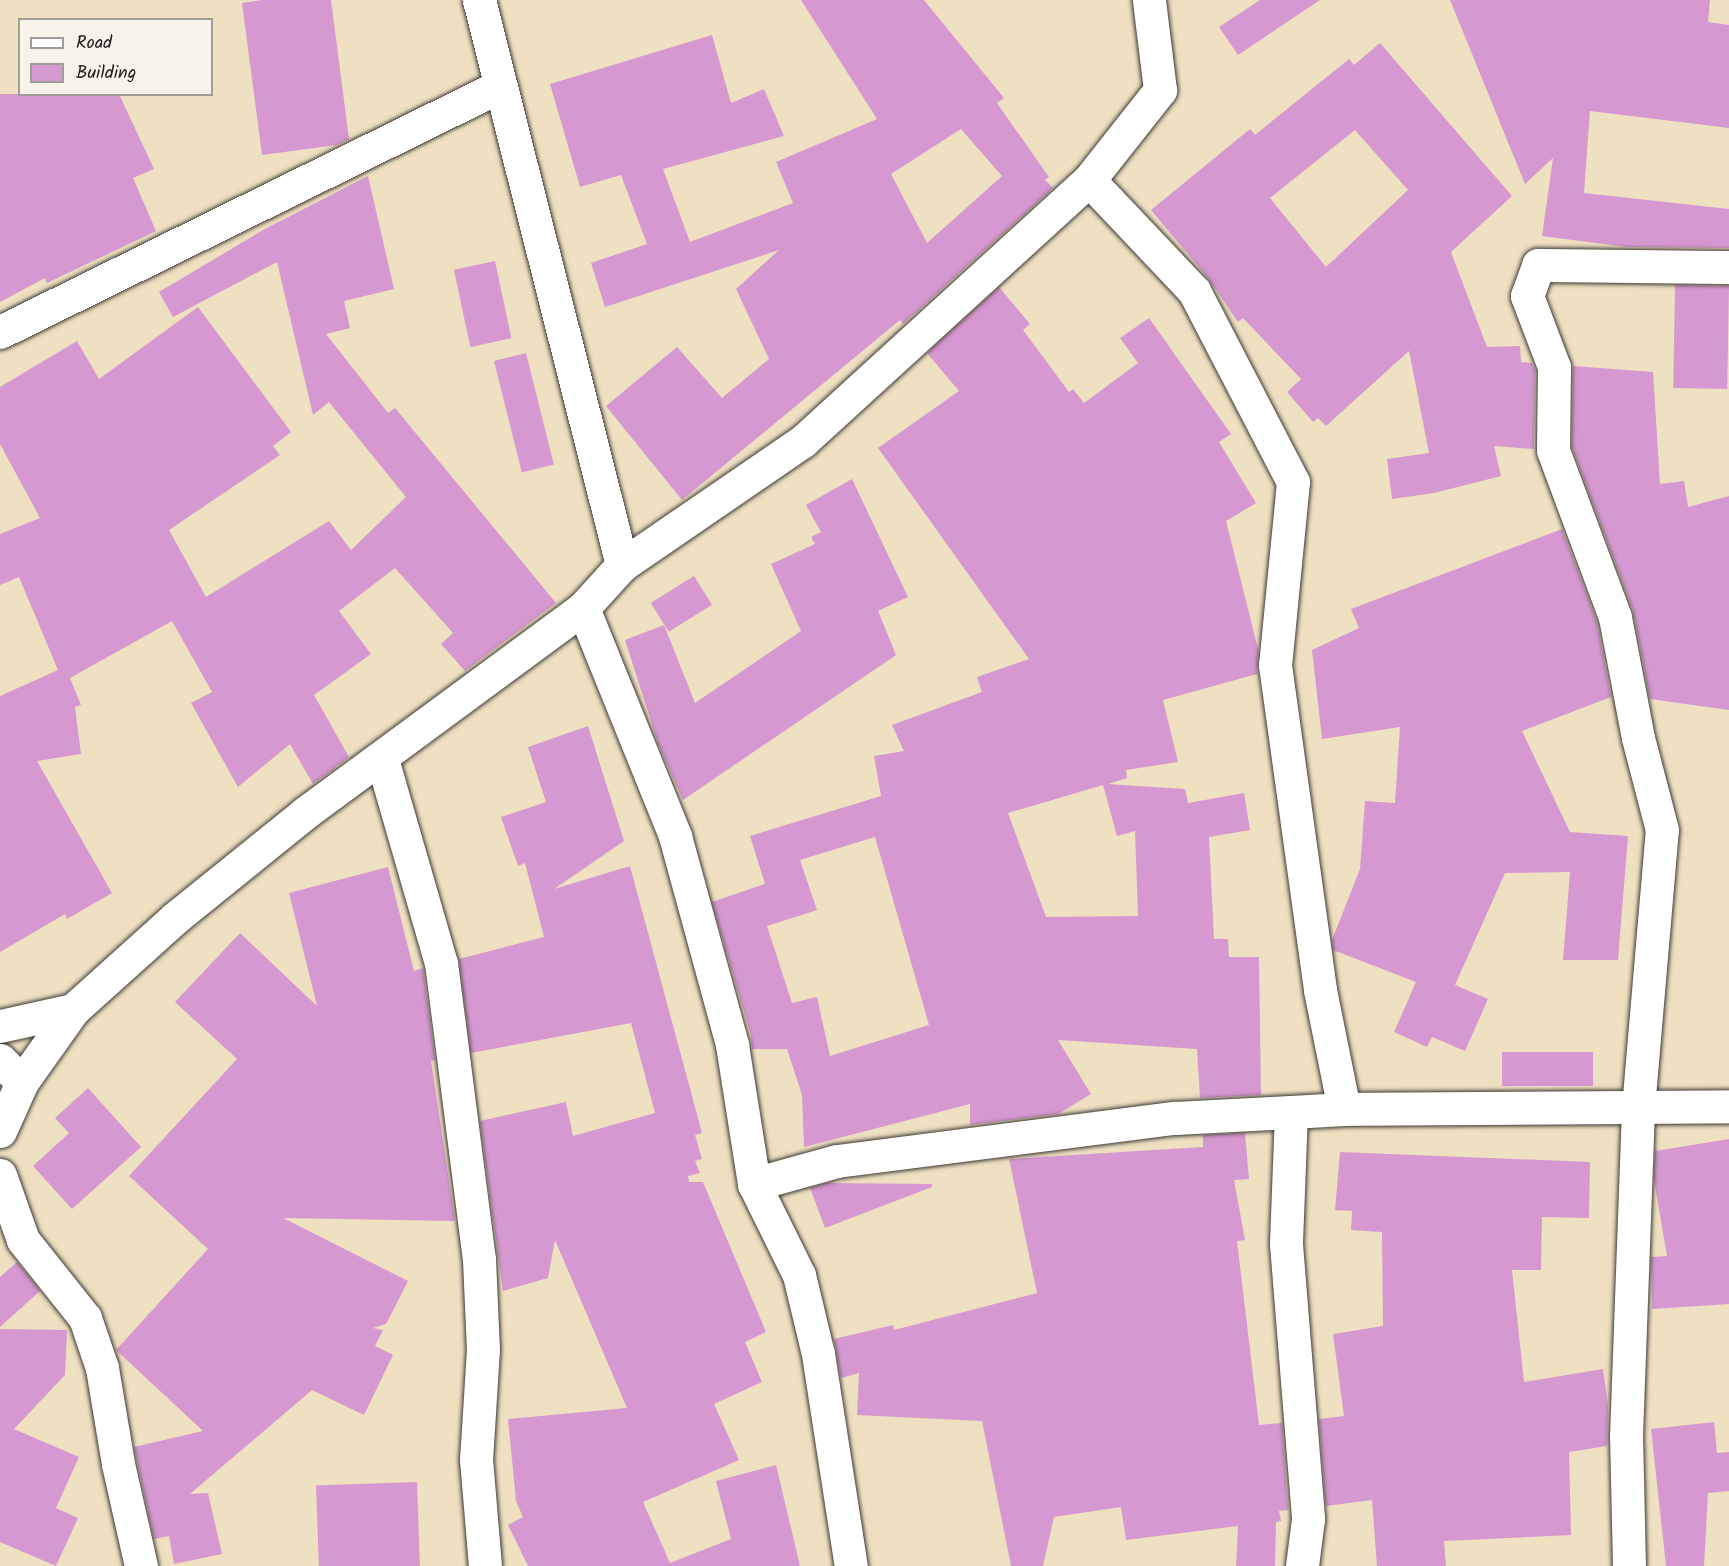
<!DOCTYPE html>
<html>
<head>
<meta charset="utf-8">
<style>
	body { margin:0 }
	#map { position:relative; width:1729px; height:1566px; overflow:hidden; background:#efe0c1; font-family:Kalam,sans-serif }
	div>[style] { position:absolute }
	.building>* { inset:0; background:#d698d0; transform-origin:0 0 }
	.roads { filter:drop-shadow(0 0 2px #3c3935) drop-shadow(0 0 2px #3c3935) }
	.street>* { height:33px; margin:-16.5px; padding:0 16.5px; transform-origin:16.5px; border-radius:16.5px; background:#fff }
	span { translate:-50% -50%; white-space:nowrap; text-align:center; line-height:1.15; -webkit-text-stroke:4.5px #f7f3e8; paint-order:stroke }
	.legend { position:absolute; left:18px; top:18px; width:195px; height:78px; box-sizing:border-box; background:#f7f3e8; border:2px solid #9f9d96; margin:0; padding:8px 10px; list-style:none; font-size:18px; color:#1c1c1c }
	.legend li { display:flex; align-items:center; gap:12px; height:30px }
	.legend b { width:30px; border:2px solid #9f9d96 }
</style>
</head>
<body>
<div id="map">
	<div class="building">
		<div style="clip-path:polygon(262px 0,331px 0,349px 139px,337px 145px,262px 155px,242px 3px)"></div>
		<div style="clip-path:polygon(evenodd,801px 0,924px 0,1004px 98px,997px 103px,1049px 177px,1045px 180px,1053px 188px,903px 324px,900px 320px,682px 500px,606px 406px,677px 347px,722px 398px,769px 359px,736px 289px,779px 250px,605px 307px,591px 263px,647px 244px,621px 175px,580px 187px,550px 84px,712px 35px,731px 103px,764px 89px,784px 136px,663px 169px,690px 242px,793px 203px,776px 162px,877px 119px,801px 0,961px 129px,1002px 176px,927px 243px,891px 174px,961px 129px)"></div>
		<div style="clip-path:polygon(1260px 0,1320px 0,1238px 55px,1219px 27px)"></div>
		<div style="clip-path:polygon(1450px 0,1710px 0,1708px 22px,1729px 25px,1729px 128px,1590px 111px,1584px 193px,1729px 209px,1729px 248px,1627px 247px,1542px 236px,1553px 158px,1525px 184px)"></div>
		<div style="clip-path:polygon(evenodd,1380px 43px,1512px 196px,1451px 252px,1487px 347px,1520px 346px,1521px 362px,1532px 363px,1535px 370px,1534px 449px,1494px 446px,1501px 476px,1434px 493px,1392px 499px,1387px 459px,1429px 453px,1409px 351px,1326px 426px,1318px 418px,1313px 422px,1287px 392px,1301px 379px,1243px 318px,1238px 322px,1208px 278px,1151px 210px,1250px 129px,1255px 135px,1349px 59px,1354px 65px,1380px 43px,1355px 130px,1408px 190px,1326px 267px,1270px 198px,1355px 130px)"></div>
		<div style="clip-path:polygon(0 94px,119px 94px,154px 169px,133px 178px,156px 231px,47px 283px,45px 278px,0 302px)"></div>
		<div style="clip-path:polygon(368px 176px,394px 289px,344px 301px,350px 328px,326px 334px,388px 413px,395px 408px,556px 603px,465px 671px,441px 644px,453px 633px,395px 568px,339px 611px,371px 654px,314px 695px,349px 757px,313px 784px,290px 744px,238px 787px,191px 703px,212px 692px,172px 621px,70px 678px,81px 705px,75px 707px,81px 754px,37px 761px,112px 893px,67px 919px,65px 914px,0 952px,0 696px,58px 670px,19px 577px,0 585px,0 534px,40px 518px,0 444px,0 387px,77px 341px,99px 379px,198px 307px,291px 432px,273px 446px,280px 455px,169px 530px,206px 597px,329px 521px,351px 550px,406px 497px,329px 402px,313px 415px,277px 262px,173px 317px,159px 292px,263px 230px)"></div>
		<div style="left:495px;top:261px;width:79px;height:42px;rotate:78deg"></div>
		<div style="left:1675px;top:285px;width:54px;height:103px;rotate:1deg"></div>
		<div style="clip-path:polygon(evenodd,999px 287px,1030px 324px,1023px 330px,1069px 392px,1073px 389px,1084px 403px,1138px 363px,1120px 338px,1149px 318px,1231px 434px,1219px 442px,1256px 503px,1226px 521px,1258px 649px,1257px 674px,1163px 700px,1178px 762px,1126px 770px,1127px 778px,1108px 784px,1185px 789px,1188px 803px,1244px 793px,1250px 830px,1209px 837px,1214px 939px,1228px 939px,1229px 957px,1259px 957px,1261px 1095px,1200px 1098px,1197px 1049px,1058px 1040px,1091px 1094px,1058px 1114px,970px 1125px,970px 1104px,804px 1147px,802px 1095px,787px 1049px,752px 1049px,751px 1035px,712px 902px,765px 884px,750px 836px,881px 796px,874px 756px,904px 751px,892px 725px,982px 692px,977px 677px,1029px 659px,878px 448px,959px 391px,927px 353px,999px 287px,1103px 785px,1117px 836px,1135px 831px,1138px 916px,1046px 917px,1008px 813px,1103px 785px,999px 287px,875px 837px,929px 1025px,830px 1056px,817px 997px,792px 1003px,767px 926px,817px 910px,800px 860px,875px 837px)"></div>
		<div style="left:526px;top:353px;width:115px;height:33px;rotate:76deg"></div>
		<div style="clip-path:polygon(1573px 366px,1653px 372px,1660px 484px,1684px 481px,1688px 507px,1729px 496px,1729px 710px,1650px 699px,1633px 610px,1572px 447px)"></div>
		<div style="clip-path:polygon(852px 479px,908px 597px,878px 611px,896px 655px,683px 800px,658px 743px,625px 640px,664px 625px,695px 703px,801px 631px,771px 564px,815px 544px,811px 537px,821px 532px,806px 505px)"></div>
		<div style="clip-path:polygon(1562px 529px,1597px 622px,1611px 697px,1522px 731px,1570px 832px,1628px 836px,1618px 960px,1563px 960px,1570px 872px,1505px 873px,1455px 985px,1488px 999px,1465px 1051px,1432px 1037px,1427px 1047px,1394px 1032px,1416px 982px,1333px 950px,1332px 940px,1360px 869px,1365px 801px,1395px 803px,1400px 727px,1322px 739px,1312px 650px,1359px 628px,1351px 609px)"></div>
		<div style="left:694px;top:576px;width:34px;height:51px;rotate:58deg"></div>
		<div style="clip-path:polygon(588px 726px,624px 841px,554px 889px,630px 866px,702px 1133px,695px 1135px,702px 1159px,695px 1161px,700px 1173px,688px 1176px,689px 1182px,703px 1182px,766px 1332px,745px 1342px,762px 1382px,714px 1404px,739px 1460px,643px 1502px,670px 1563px,731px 1539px,716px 1481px,776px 1465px,800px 1566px,528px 1566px,508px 1525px,523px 1517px,516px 1501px,508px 1419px,627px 1408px,555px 1240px,548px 1278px,503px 1291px,480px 1121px,566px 1102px,573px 1136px,655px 1113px,631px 1023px,471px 1053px,459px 959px,544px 937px,525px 863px,518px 866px,501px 817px,546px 802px,528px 747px)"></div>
		<div style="clip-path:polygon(388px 867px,414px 971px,423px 968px,435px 1060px,431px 1061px,455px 1221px,283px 1218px,408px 1281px,386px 1324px,373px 1328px,383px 1330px,375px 1346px,393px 1355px,364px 1415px,312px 1390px,190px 1494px,208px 1493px,222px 1554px,174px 1564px,169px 1536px,154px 1539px,134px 1447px,203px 1431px,116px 1350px,208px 1249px,129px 1176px,237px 1059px,175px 1002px,240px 933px,317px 1006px,289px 893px)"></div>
		<div style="left:1502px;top:1052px;width:91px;height:34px"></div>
		<div style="clip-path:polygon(88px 1088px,141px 1147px,72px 1209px,33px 1166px,69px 1133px,55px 1118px)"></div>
		<div style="clip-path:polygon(1245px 1133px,1249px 1179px,1234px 1180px,1245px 1240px,1237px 1241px,1259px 1425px,1282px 1423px,1288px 1510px,1279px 1511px,1281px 1521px,1276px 1522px,1275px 1566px,1236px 1566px,1238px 1526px,1126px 1540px,1121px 1507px,1054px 1517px,1043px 1566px,1011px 1566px,982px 1421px,857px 1415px,859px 1373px,841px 1378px,834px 1339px,893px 1325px,894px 1330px,1037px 1293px,1009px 1159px,1203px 1147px,1203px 1135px)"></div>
		<div style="clip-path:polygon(1729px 1139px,1729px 1304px,1652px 1309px,1651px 1257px,1667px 1256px,1654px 1180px,1655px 1151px)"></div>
		<div style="clip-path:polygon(1340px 1152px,1590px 1162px,1589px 1218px,1542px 1217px,1541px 1270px,1512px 1270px,1524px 1382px,1603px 1369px,1608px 1405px,1607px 1446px,1569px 1452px,1571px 1535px,1444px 1541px,1446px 1566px,1377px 1566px,1372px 1500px,1326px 1506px,1319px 1419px,1344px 1416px,1333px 1334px,1383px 1326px,1382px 1232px,1351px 1230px,1352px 1211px,1335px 1210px)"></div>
		<div style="clip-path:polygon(826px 1183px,932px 1184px,932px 1187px,825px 1228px,810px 1188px)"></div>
		<div style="clip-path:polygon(17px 1262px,40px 1291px,0 1327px,0 1277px)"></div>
		<div style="clip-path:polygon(0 1329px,67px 1330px,65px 1375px,14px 1429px,79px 1457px,56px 1508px,78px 1518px,56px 1566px,0 1542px)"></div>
		<div style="clip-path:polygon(1714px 1422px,1717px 1453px,1729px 1452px,1729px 1491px,1708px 1493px,1704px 1566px,1666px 1566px,1651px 1429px)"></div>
		<div style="left:417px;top:1482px;width:84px;height:101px;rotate:88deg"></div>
	</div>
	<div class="roads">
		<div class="street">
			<div style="left:479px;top:0;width:583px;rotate:75.8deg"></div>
			<div style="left:1089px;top:180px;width:153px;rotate:46.6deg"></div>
			<div style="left:1194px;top:291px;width:215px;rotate:62.6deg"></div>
			<div style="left:1293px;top:482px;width:184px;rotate:95.6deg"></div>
			<div style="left:1275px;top:665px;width:328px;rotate:82.1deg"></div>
			<div style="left:1320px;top:990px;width:121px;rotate:78.6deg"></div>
			<div style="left:1344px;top:1109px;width:53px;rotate:176.8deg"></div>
			<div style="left:1291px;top:1112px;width:132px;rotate:92.2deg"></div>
			<div style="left:1286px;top:1244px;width:276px;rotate:85.4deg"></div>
			<div style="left:1308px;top:1519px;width:47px;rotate:97.3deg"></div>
			<div style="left:0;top:332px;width:557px;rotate:-26.2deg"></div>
			<div style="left:583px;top:608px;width:246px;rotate:68deg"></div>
			<div style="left:675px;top:836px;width:217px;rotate:74.7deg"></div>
			<div style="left:732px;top:1045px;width:141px;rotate:81deg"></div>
			<div style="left:754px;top:1184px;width:102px;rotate:63.7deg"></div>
			<div style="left:799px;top:1275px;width:81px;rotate:76.5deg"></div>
			<div style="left:818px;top:1354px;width:215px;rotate:81.2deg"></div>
			<div style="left:382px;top:759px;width:212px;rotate:73.9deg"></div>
			<div style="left:441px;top:963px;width:298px;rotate:82.7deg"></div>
			<div style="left:479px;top:1259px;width:90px;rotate:87.5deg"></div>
			<div style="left:483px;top:1349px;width:110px;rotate:93.6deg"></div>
			<div style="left:476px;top:1459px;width:107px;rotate:85.2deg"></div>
			<div style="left:0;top:1026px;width:75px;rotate:-12.4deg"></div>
			<div style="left:0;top:1060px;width:31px;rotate:45deg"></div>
			<div style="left:1344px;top:1109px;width:385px;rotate:-0.4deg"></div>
			<div style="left:0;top:1131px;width:54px;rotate:-65.8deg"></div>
			<div style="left:22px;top:1082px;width:88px;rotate:-54.7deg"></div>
			<div style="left:73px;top:1010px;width:137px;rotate:-42deg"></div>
			<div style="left:175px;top:918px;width:167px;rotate:-38.9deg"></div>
			<div style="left:305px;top:813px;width:345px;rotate:-36.4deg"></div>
			<div style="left:583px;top:608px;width:58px;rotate:-47.8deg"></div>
			<div style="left:622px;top:565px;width:219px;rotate:-34.4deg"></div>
			<div style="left:803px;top:441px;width:387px;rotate:-42.4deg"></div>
			<div style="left:1089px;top:180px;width:115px;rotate:-51.7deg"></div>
			<div style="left:1160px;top:90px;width:91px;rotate:-97deg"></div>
			<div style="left:0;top:1175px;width:69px;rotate:70.5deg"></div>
			<div style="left:23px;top:1240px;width:100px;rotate:51.5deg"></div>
			<div style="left:85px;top:1318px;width:53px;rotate:71.2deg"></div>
			<div style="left:102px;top:1368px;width:97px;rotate:80.5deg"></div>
			<div style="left:118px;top:1464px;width:105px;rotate:77.3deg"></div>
			<div style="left:754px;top:1184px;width:86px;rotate:-15.5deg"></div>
			<div style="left:837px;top:1161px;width:341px;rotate:-7.3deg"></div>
			<div style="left:1175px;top:1118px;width:116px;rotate:-3deg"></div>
			<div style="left:1629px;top:1566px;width:130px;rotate:-91.3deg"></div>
			<div style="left:1626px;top:1436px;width:328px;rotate:-87.9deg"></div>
			<div style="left:1638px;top:1108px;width:279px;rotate:-85.1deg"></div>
			<div style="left:1662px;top:830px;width:95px;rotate:-104.6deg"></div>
			<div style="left:1638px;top:738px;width:123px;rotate:-100.8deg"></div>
			<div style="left:1615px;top:617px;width:178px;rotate:-110.4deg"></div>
			<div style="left:1553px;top:450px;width:83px;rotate:-89.3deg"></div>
			<div style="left:1554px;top:367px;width:76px;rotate:-110.8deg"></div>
			<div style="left:1527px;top:296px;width:33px;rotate:-70deg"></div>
			<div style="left:1538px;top:265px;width:191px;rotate:0.6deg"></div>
		</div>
	</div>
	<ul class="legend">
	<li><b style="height:8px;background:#fff"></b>Road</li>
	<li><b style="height:16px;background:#d698d0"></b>Building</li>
	</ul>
</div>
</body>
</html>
